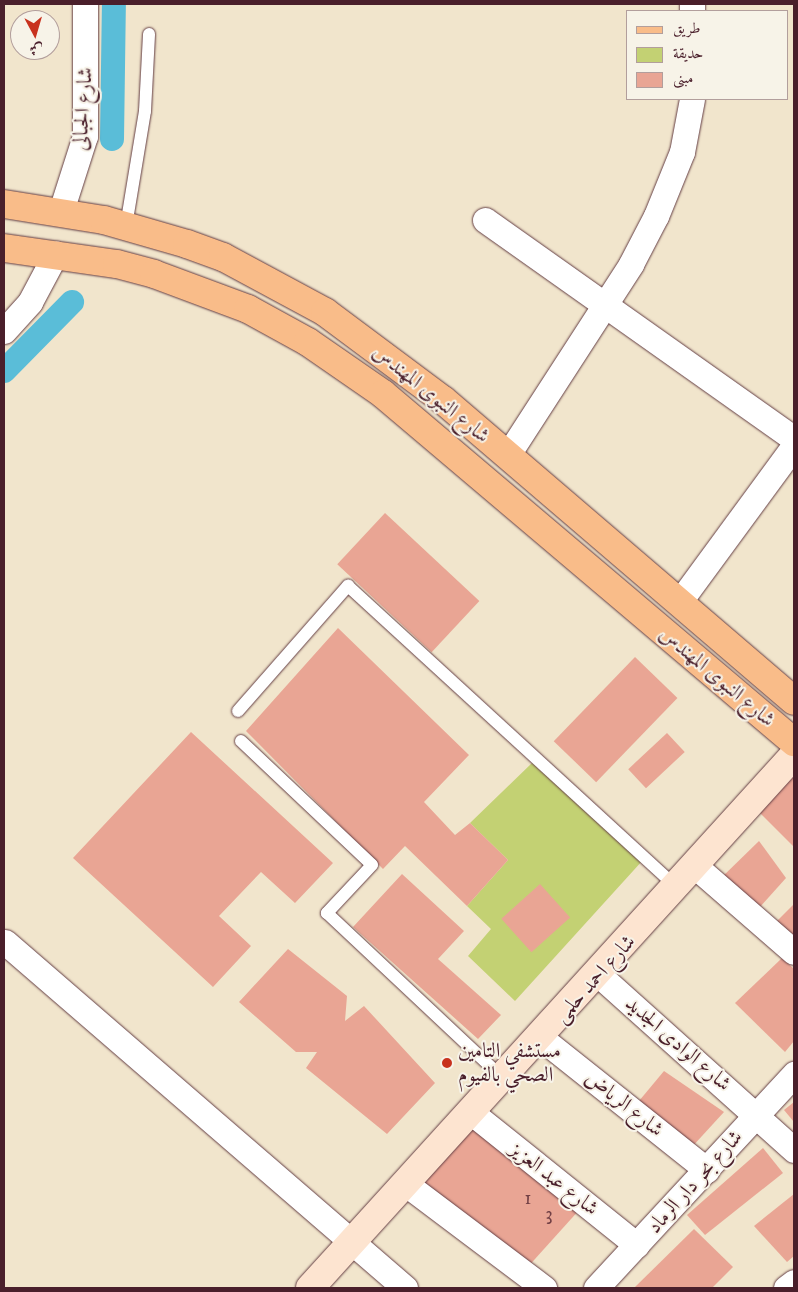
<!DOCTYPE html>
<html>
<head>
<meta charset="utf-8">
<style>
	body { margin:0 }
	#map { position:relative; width:798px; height:1292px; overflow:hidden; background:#f1e5cc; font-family:"IM FELL DW Pica",Amiri,serif }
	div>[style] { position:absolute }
	.green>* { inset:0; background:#c3d173 }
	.canal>* { height:24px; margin:-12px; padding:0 12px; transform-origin:12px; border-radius:12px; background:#5abdd8 }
	.building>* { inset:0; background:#e9a594; transform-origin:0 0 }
	.roads { filter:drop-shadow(0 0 1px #633d43) drop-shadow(0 0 1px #633d43) }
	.service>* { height:12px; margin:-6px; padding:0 6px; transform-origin:6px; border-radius:6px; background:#fff }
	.minor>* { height:25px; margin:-12.5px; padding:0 12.5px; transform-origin:12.5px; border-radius:12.5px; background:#fff }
	.secondary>* { height:28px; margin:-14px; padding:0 14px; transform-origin:14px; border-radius:14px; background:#fde4d0 }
	.primary>* { height:28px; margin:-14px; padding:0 14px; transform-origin:14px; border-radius:14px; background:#f9bc89 }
	.dots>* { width:14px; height:14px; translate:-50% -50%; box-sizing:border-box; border:2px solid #f7f3e8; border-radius:50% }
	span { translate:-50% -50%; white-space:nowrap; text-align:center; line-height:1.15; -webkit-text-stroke:4px #f7f3e8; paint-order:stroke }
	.number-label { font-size:19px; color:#724045 }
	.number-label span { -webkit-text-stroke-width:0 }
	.street-label { font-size:21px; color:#4a1f2b }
	.poi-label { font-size:21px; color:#4a1f2b }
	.left { translate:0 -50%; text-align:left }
	.frame { position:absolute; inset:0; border:5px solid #4a1f2b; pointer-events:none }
	.legend { position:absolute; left:626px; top:10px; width:162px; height:90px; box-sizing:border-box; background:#f7f3e8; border:1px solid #b29e9c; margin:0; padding:6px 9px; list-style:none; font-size:15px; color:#4a1f2b }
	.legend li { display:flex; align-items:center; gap:10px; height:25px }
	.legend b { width:25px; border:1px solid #b29e9c }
	.north { position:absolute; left:10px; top:10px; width:50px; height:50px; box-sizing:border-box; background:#f7f3e8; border:1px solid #b29e9c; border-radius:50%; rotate:174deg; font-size:14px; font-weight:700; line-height:20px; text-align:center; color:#4a1f2b }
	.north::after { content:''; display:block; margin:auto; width:18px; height:22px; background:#c8321e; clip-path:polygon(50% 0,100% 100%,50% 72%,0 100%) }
</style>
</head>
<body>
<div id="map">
	<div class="green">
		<div style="clip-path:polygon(532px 763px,643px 860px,515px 1001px,468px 956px,491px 929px,467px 906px,508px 860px,470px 823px)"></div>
	</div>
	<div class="canal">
		<div style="left:112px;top:139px;width:135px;rotate:-89.2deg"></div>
		<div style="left:4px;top:371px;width:97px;rotate:-45.4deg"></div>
	</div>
	<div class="building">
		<div style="left:385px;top:513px;width:129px;height:70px;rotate:43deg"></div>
		<div style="clip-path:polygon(338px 628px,469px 755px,424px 802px,455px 835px,470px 823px,508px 860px,467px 906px,405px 846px,383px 869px,246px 731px)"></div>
		<div style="left:635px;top:657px;width:59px;height:117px;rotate:44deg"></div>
		<div style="clip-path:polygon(191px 732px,333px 863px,295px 903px,261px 872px,219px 916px,251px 946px,213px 987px,73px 858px)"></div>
		<div style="left:667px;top:733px;width:26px;height:53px;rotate:47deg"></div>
		<div style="clip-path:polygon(794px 773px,794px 847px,760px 813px)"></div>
		<div style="clip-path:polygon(759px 841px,786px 878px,759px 908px,720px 879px)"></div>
		<div style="clip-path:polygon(402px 874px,464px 931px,438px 959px,501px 1015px,478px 1039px,353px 927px)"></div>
		<div style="left:540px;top:884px;width:45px;height:52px;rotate:48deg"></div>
		<div style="clip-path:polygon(794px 904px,794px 938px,777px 921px)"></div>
		<div style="clip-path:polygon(288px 949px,347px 996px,345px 1021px,364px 1006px,435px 1083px,387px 1134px,306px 1068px,317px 1052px,296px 1052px,239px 1002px)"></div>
		<div style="clip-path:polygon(782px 958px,794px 969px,794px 1041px,785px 1052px,735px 1003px)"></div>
		<div style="clip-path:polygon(664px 1071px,724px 1112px,691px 1148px,639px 1101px)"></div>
		<div style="clip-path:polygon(794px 1102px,794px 1122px,784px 1110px)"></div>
		<div style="left:478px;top:1122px;width:134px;height:84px;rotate:42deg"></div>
		<div style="clip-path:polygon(763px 1148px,783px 1173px,705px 1235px,687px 1215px)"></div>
		<div style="clip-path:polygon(794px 1194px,794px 1256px,787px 1262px,754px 1226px)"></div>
		<div style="clip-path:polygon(694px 1229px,733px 1267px,712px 1288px,634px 1288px)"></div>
	</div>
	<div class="roads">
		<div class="service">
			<div style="left:126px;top:226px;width:117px;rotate:-80.6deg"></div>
			<div style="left:145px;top:111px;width:77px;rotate:-87deg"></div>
			<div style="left:238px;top:711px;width:167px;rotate:-48.7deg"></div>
			<div style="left:348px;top:586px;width:446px;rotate:42.5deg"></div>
			<div style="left:241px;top:741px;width:180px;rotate:43.4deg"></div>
			<div style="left:372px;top:865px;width:66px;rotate:133.2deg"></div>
			<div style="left:327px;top:913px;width:241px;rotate:43.2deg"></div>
		</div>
		<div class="minor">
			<div style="left:692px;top:4px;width:7px;rotate:90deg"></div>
			<div style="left:61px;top:211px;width:79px;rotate:-72.3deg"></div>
			<div style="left:85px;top:136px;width:132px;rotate:-90deg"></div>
			<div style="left:485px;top:220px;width:379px;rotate:35.3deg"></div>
			<div style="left:4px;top:331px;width:39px;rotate:-48deg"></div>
			<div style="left:30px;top:302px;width:55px;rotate:-62deg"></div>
			<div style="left:507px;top:456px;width:229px;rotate:-57.1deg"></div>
			<div style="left:631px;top:264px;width:54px;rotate:-62.5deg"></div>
			<div style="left:656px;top:216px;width:69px;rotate:-67.9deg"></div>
			<div style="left:682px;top:152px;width:54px;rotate:-79.3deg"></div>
			<div style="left:680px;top:601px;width:192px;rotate:-53.7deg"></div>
			<div style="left:695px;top:866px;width:131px;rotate:41deg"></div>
			<div style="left:5px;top:942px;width:529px;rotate:40.86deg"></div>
			<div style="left:599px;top:975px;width:262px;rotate:41.9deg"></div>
			<div style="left:541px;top:1038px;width:212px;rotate:38.5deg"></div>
			<div style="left:472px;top:1113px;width:211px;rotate:38.7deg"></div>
			<div style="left:406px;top:1184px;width:173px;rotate:37deg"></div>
			<div style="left:596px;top:1288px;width:292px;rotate:-47.2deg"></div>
			<div style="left:786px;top:1288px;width:10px;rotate:-37deg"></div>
		</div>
		<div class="secondary">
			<div style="left:310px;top:1288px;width:720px;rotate:-47.76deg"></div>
		</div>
		<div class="primary">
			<div style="left:4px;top:204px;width:101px;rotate:9.1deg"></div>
			<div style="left:104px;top:220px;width:86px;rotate:16.1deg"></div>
			<div style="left:187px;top:244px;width:38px;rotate:20deg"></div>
			<div style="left:223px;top:257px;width:116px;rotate:28.3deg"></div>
			<div style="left:325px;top:312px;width:147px;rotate:36.7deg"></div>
			<div style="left:443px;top:400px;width:462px;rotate:40.6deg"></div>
			<div style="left:4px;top:248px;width:114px;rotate:8.1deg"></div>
			<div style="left:117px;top:264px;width:38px;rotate:15deg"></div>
			<div style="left:154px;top:274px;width:100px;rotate:20.4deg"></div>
			<div style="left:248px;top:309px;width:68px;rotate:28.8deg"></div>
			<div style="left:308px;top:342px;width:91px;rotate:34.7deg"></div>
			<div style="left:383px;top:394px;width:539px;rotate:40.26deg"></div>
		</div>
	</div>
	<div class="dots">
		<div style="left:447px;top:1063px;background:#c8321e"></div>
	</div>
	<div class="number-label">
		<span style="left:528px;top:1199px">1</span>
		<span style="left:549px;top:1215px">3</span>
	</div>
	<div class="street-label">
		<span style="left:83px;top:109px;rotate:-86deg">شارع الجبالى</span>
		<span style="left:431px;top:394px;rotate:39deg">شارع النبوى المهندس</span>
		<span style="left:717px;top:677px;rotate:40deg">شارع النبوى المهندس</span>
		<span style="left:595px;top:979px;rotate:-48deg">شارع احمد حلمى</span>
		<span style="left:678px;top:1044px;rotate:41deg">شارع الوادى الجديد</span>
		<span style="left:624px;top:1104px;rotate:38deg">شارع الرياض</span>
		<span style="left:554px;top:1179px;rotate:38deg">شارع عبد العزيز</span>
		<span style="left:695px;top:1182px;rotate:-48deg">شارع بحر دار الرماد</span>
	</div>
	<div class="poi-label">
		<span class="left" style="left:458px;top:1063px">مستشفي التامين<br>الصحي بالفيوم</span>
	</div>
	<div class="frame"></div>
	<ul class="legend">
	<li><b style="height:6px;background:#f9bc89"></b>طريق</li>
	<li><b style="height:14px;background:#c3d173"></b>حديقة</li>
	<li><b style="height:14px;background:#e9a594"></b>مبنى</li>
	</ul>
	<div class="north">ش</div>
</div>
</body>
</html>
